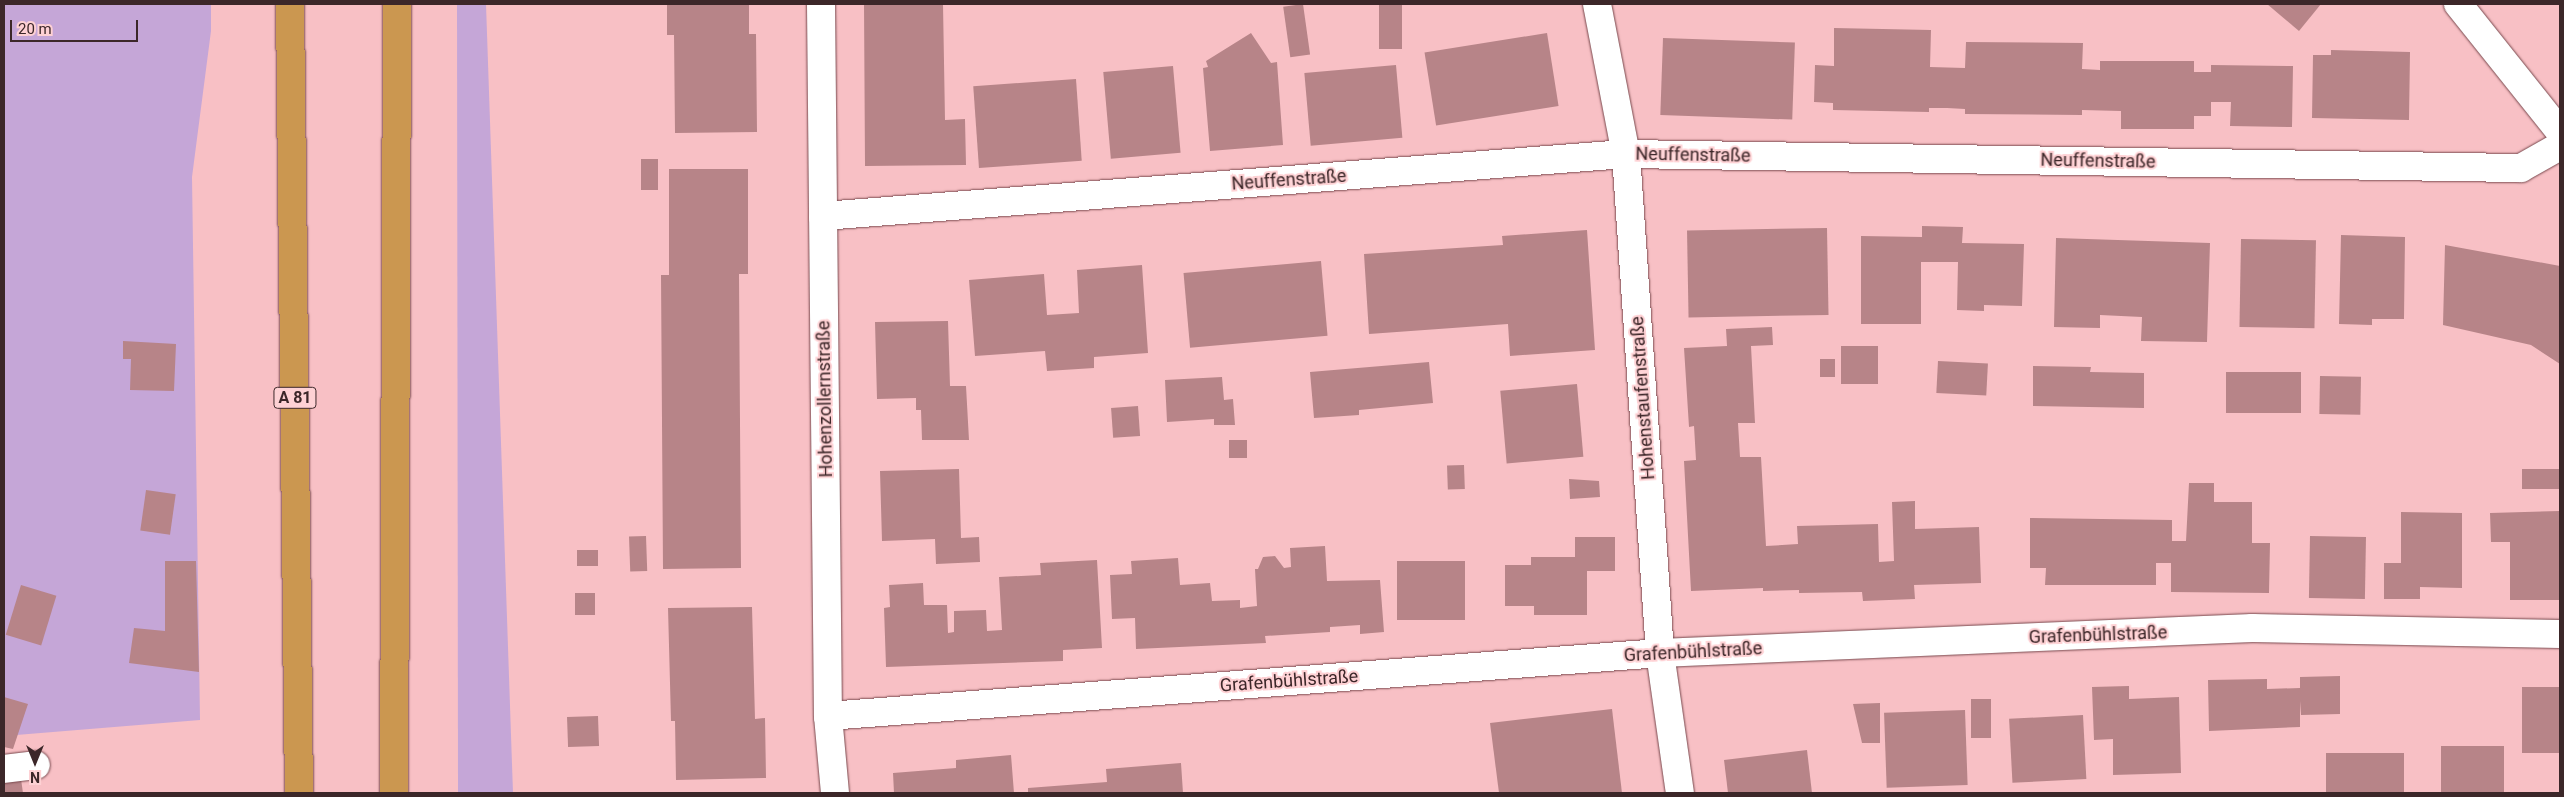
<!DOCTYPE html>
<html>
<head>
<meta charset="utf-8">
<style>
	body { margin:0 }
	#map { position:relative; width:2564px; height:797px; overflow:hidden; background:#f8c0c5; font-family:Roboto,sans-serif }
	div>[style] { position:absolute }
	.green>* { inset:0; background:#c5a6d7 }
	.building>* { inset:0; background:#b78488; transform-origin:0 0 }
	.roads { filter:drop-shadow(0 0 1px #78494e) drop-shadow(0 0 1px #78494e) }
	.minor>* { height:28px; margin:-14px; padding:0 14px; transform-origin:14px; border-radius:14px; background:#fff }
	.highway>* { height:28px; margin:-14px; padding:0 14px; transform-origin:14px; border-radius:14px; background:#cb9750 }
	span { translate:-50% -50%; white-space:nowrap; text-align:center; line-height:1.15; -webkit-text-stroke:4px #fed1d4; paint-order:stroke }
	.shield-label span { padding:1px 4px; background:#fed1d4; border:1px solid; border-radius:4px; -webkit-text-stroke-width:0 }
	.shield-label { font-size:16px; color:#3c2729; font-weight:700 }
	.street-label { font-size:18px; color:#3c2729 }
	.frame { position:absolute; inset:0; border:5px solid #3c2729; pointer-events:none }
	.north { position:absolute; left:10px; top:737px; width:50px; height:50px; -webkit-text-stroke:4px #fed1d4; paint-order:stroke; rotate:180deg; font-size:14px; font-weight:700; line-height:20px; text-align:center; color:#3c2729 }
	.north::after { content:''; display:block; margin:auto; width:18px; height:22px; background:#3c2729; clip-path:polygon(50% 0,100% 100%,50% 72%,0 100%) }
	.scale { position:absolute; left:10px; top:20px; width:128px; height:22px; box-sizing:border-box; border:2px solid #3c2729; border-top:0; padding-left:6px; font-size:15px; line-height:18px; white-space:nowrap; color:#3c2729; -webkit-text-stroke:4px #fed1d4; paint-order:stroke }
</style>
</head>
<body>
<div id="map">
	<div class="green">
		<div style="clip-path:polygon(4px 4px,211px 4px,211px 31px,192px 177px,200px 720px,4px 736px)"></div>
		<div style="clip-path:polygon(457px 4px,486px 4px,513px 793px,458px 793px)"></div>
	</div>
	<div class="building">
		<div style="clip-path:polygon(667px 4px,749px 4px,749px 34px,756px 34px,757px 132px,675px 133px,674px 35px,667px 35px)"></div>
		<div style="clip-path:polygon(864px 4px,943px 4px,945px 120px,965px 119px,966px 165px,865px 166px)"></div>
		<div style="left:1303px;top:4px;width:51px;height:20px;rotate:82deg"></div>
		<div style="left:1379px;top:4px;width:23px;height:45px"></div>
		<div style="clip-path:polygon(2267px 4px,2321px 4px,2299px 31px)"></div>
		<div style="clip-path:polygon(1834px 28px,1931px 30px,1930px 67px,1965px 68px,1966px 42px,2083px 43px,2082px 69px,2100px 70px,2100px 61px,2194px 61px,2194px 72px,2211px 72px,2211px 65px,2293px 66px,2292px 127px,2230px 126px,2231px 102px,2211px 102px,2211px 116px,2194px 116px,2194px 129px,2121px 129px,2121px 111px,2082px 110px,2082px 115px,1965px 114px,1965px 109px,1947px 108px,1929px 108px,1929px 112px,1833px 110px,1833px 103px,1814px 102px,1815px 65px,1834px 66px)"></div>
		<div style="clip-path:polygon(1251px 33px,1271px 63px,1277px 62px,1283px 145px,1210px 151px,1203px 68px,1208px 67px,1206px 61px)"></div>
		<div style="left:1547px;top:33px;width:74px;height:124px;rotate:81deg"></div>
		<div style="left:1663px;top:38px;width:132px;height:77px;rotate:2deg"></div>
		<div style="clip-path:polygon(2331px 50px,2410px 52px,2409px 120px,2312px 118px,2313px 55px,2331px 55px)"></div>
		<div style="left:1396px;top:65px;width:73px;height:92px;rotate:85deg"></div>
		<div style="left:1173px;top:66px;width:87px;height:70px;rotate:85deg"></div>
		<div style="left:1076px;top:79px;width:82px;height:103px;rotate:86deg"></div>
		<div style="left:641px;top:159px;width:17px;height:31px"></div>
		<div style="clip-path:polygon(669px 169px,748px 169px,748px 274px,739px 274px,741px 568px,663px 569px,661px 275px,669px 275px)"></div>
		<div style="clip-path:polygon(1922px 226px,1963px 227px,1962px 243px,2024px 244px,2022px 306px,1984px 305px,1984px 311px,1957px 310px,1958px 262px,1921px 262px,1921px 324px,1861px 324px,1861px 236px,1922px 237px)"></div>
		<div style="left:1827px;top:228px;width:87px;height:140px;rotate:89deg"></div>
		<div style="clip-path:polygon(1587px 230px,1595px 350px,1510px 356px,1508px 324px,1369px 334px,1364px 254px,1503px 245px,1502px 236px)"></div>
		<div style="clip-path:polygon(2341px 235px,2405px 237px,2404px 319px,2372px 319px,2372px 325px,2339px 324px)"></div>
		<div style="clip-path:polygon(2056px 238px,2210px 243px,2207px 342px,2141px 341px,2142px 317px,2100px 315px,2100px 328px,2054px 327px)"></div>
		<div style="left:2241px;top:239px;width:75px;height:88px;rotate:1deg"></div>
		<div style="clip-path:polygon(2445px 245px,2560px 266px,2560px 364px,2531px 345px,2443px 325px)"></div>
		<div style="left:1321px;top:261px;width:75px;height:138px;rotate:85deg"></div>
		<div style="clip-path:polygon(1142px 265px,1148px 353px,1094px 357px,1094px 368px,1047px 371px,1045px 351px,975px 356px,969px 280px,1044px 274px,1047px 315px,1079px 313px,1077px 270px)"></div>
		<div style="clip-path:polygon(948px 321px,950px 386px,966px 386px,969px 440px,922px 440px,921px 410px,916px 410px,916px 398px,877px 399px,875px 322px)"></div>
		<div style="clip-path:polygon(1772px 327px,1773px 345px,1751px 346px,1755px 423px,1738px 423px,1740px 457px,1761px 457px,1766px 546px,1798px 544px,1797px 526px,1878px 524px,1879px 562px,1894px 561px,1892px 502px,1915px 501px,1915px 529px,1979px 527px,1981px 583px,1914px 585px,1915px 599px,1863px 601px,1862px 592px,1799px 593px,1799px 590px,1763px 591px,1763px 588px,1691px 591px,1684px 461px,1696px 460px,1694px 426px,1689px 427px,1684px 348px,1727px 346px,1726px 329px)"></div>
		<div style="clip-path:polygon(123px 341px,176px 344px,174px 391px,130px 390px,131px 359px,123px 359px)"></div>
		<div style="left:1841px;top:346px;width:37px;height:38px"></div>
		<div style="left:1820px;top:359px;width:15px;height:18px"></div>
		<div style="left:1938px;top:361px;width:50px;height:32px;rotate:3deg"></div>
		<div style="clip-path:polygon(1429px 362px,1433px 403px,1359px 410px,1359px 415px,1314px 418px,1310px 372px)"></div>
		<div style="clip-path:polygon(2033px 366px,2091px 367px,2090px 372px,2144px 373px,2144px 408px,2033px 406px)"></div>
		<div style="left:2226px;top:372px;width:75px;height:41px"></div>
		<div style="left:2320px;top:376px;width:41px;height:38px;rotate:1deg"></div>
		<div style="clip-path:polygon(1222px 377px,1224px 400px,1233px 399px,1235px 425px,1214px 425px,1214px 419px,1167px 422px,1165px 380px)"></div>
		<div style="left:1577px;top:384px;width:73px;height:77px;rotate:85deg"></div>
		<div style="left:1138px;top:406px;width:30px;height:27px;rotate:86deg"></div>
		<div style="left:1229px;top:440px;width:18px;height:18px"></div>
		<div style="left:1464px;top:465px;width:24px;height:17px;rotate:88deg"></div>
		<div style="clip-path:polygon(959px 469px,961px 538px,979px 537px,980px 562px,936px 564px,935px 539px,882px 541px,880px 471px)"></div>
		<div style="left:2522px;top:469px;width:38px;height:20px"></div>
		<div style="clip-path:polygon(1569px 479px,1599px 481px,1600px 497px,1570px 499px)"></div>
		<div style="clip-path:polygon(2189px 483px,2214px 483px,2214px 502px,2252px 502px,2252px 543px,2270px 543px,2269px 593px,2171px 592px,2171px 563px,2156px 563px,2156px 585px,2045px 585px,2046px 568px,2030px 568px,2030px 518px,2172px 520px,2172px 541px,2186px 541px)"></div>
		<div style="left:146px;top:490px;width:30px;height:41px;rotate:8deg"></div>
		<div style="clip-path:polygon(2560px 511px,2560px 600px,2510px 600px,2510px 542px,2491px 542px,2490px 513px)"></div>
		<div style="clip-path:polygon(2401px 512px,2462px 513px,2462px 588px,2420px 587px,2420px 599px,2384px 599px,2384px 563px,2401px 563px)"></div>
		<div style="left:646px;top:536px;width:35px;height:17px;rotate:88deg"></div>
		<div style="left:2310px;top:536px;width:56px;height:62px;rotate:1deg"></div>
		<div style="clip-path:polygon(1575px 537px,1615px 537px,1615px 571px,1587px 571px,1587px 615px,1534px 615px,1534px 606px,1505px 606px,1505px 565px,1531px 565px,1531px 557px,1575px 557px)"></div>
		<div style="clip-path:polygon(1325px 546px,1327px 581px,1380px 580px,1384px 632px,1360px 634px,1360px 625px,1330px 627px,1330px 632px,1265px 636px,1266px 643px,1136px 649px,1135px 618px,1112px 619px,1110px 575px,1132px 574px,1131px 561px,1178px 558px,1180px 585px,1210px 583px,1212px 601px,1240px 600px,1240px 608px,1257px 606px,1255px 569px,1258px 569px,1263px 557px,1275px 556px,1284px 568px,1291px 567px,1290px 548px)"></div>
		<div style="left:577px;top:550px;width:21px;height:16px"></div>
		<div style="clip-path:polygon(1097px 560px,1102px 648px,1063px 650px,1063px 661px,886px 667px,884px 608px,890px 607px,889px 585px,923px 583px,924px 605px,947px 605px,948px 633px,954px 632px,954px 611px,986px 610px,987px 631px,1002px 630px,999px 577px,1041px 575px,1040px 563px)"></div>
		<div style="clip-path:polygon(165px 561px,196px 561px,199px 672px,129px 663px,134px 628px,165px 631px)"></div>
		<div style="left:1397px;top:561px;width:68px;height:59px"></div>
		<div style="left:21px;top:585px;width:37px;height:52px;rotate:17deg"></div>
		<div style="left:575px;top:593px;width:20px;height:22px"></div>
		<div style="clip-path:polygon(752px 607px,755px 719px,765px 718px,766px 778px,676px 780px,675px 721px,671px 721px,668px 608px)"></div>
		<div style="clip-path:polygon(2340px 676px,2340px 714px,2301px 715px,2300px 701px,2300px 727px,2209px 731px,2208px 680px,2267px 679px,2267px 689px,2300px 688px,2300px 677px)"></div>
		<div style="clip-path:polygon(2129px 686px,2129px 699px,2179px 697px,2181px 773px,2113px 775px,2113px 739px,2094px 740px,2092px 687px)"></div>
		<div style="left:2522px;top:687px;width:38px;height:66px"></div>
		<div style="clip-path:polygon(4px 697px,28px 704px,13px 749px,4px 747px)"></div>
		<div style="left:1971px;top:699px;width:20px;height:39px"></div>
		<div style="clip-path:polygon(1880px 703px,1880px 743px,1862px 743px,1853px 704px)"></div>
		<div style="clip-path:polygon(1612px 709px,1622px 793px,1499px 793px,1490px 723px)"></div>
		<div style="left:1965px;top:710px;width:75px;height:81px;rotate:88deg"></div>
		<div style="left:2083px;top:715px;width:64px;height:74px;rotate:87deg"></div>
		<div style="left:598px;top:716px;width:30px;height:31px;rotate:88deg"></div>
		<div style="left:2441px;top:746px;width:63px;height:47px"></div>
		<div style="clip-path:polygon(1807px 750px,1812px 793px,1728px 793px,1724px 760px)"></div>
		<div style="left:2326px;top:753px;width:78px;height:40px"></div>
		<div style="clip-path:polygon(1011px 755px,1014px 793px,894px 793px,893px 773px,956px 768px,956px 760px)"></div>
		<div style="clip-path:polygon(1181px 763px,1183px 793px,1028px 793px,1028px 788px,1107px 782px,1106px 769px)"></div>
		<div style="clip-path:polygon(21px 779px,23px 793px,4px 793px,4px 781px)"></div>
	</div>
	<div class="roads">
		<div class="minor">
			<div style="left:821px;top:4px;width:712px;rotate:89.44deg"></div>
			<div style="left:828px;top:716px;width:77px;rotate:84.8deg"></div>
			<div style="left:1597px;top:4px;width:153px;rotate:79.1deg"></div>
			<div style="left:1626px;top:154px;width:500px;rotate:86.1deg"></div>
			<div style="left:1660px;top:653px;width:141px;rotate:81.9deg"></div>
			<div style="left:2458px;top:4px;width:164px;rotate:51.4deg"></div>
			<div style="left:823px;top:216px;width:805px;rotate:-4.42deg"></div>
			<div style="left:1626px;top:154px;width:895px;rotate:0.9deg"></div>
			<div style="left:2521px;top:168px;width:45px;rotate:-29.4deg"></div>
			<div style="left:828px;top:716px;width:834px;rotate:-4.33deg"></div>
			<div style="left:1660px;top:653px;width:593px;rotate:-2.42deg"></div>
			<div style="left:2252px;top:628px;width:308px;rotate:1.1deg"></div>
			<div style="left:4px;top:769px;width:32px;rotate:-7deg"></div>
		</div>
		<div class="highway">
			<div style="left:290px;top:4px;width:789px;rotate:89.35deg"></div>
			<div style="left:394px;top:793px;width:789px;rotate:-89.78deg"></div>
		</div>
	</div>
	<div class="shield-label">
		<span style="left:295px;top:398px">A 81</span>
	</div>
	<div class="street-label">
		<span style="left:1693px;top:155px;rotate:1deg">Neuffenstraße</span>
		<span style="left:2098px;top:161px;rotate:1deg">Neuffenstraße</span>
		<span style="left:1289px;top:180px;rotate:-4deg">Neuffenstraße</span>
		<span style="left:1643px;top:398px;rotate:-94deg">Hohenstaufenstraße</span>
		<span style="left:825px;top:399px;rotate:-91deg">Hohenzollernstraße</span>
		<span style="left:2098px;top:635px;rotate:-2deg">Grafenbühlstraße</span>
		<span style="left:1693px;top:652px;rotate:-3deg">Grafenbühlstraße</span>
		<span style="left:1289px;top:681px;rotate:-4deg">Grafenbühlstraße</span>
	</div>
	<div class="frame"></div>
	<div class="north">N</div>
	<div class="scale">20 m</div>
</div>
</body>
</html>
